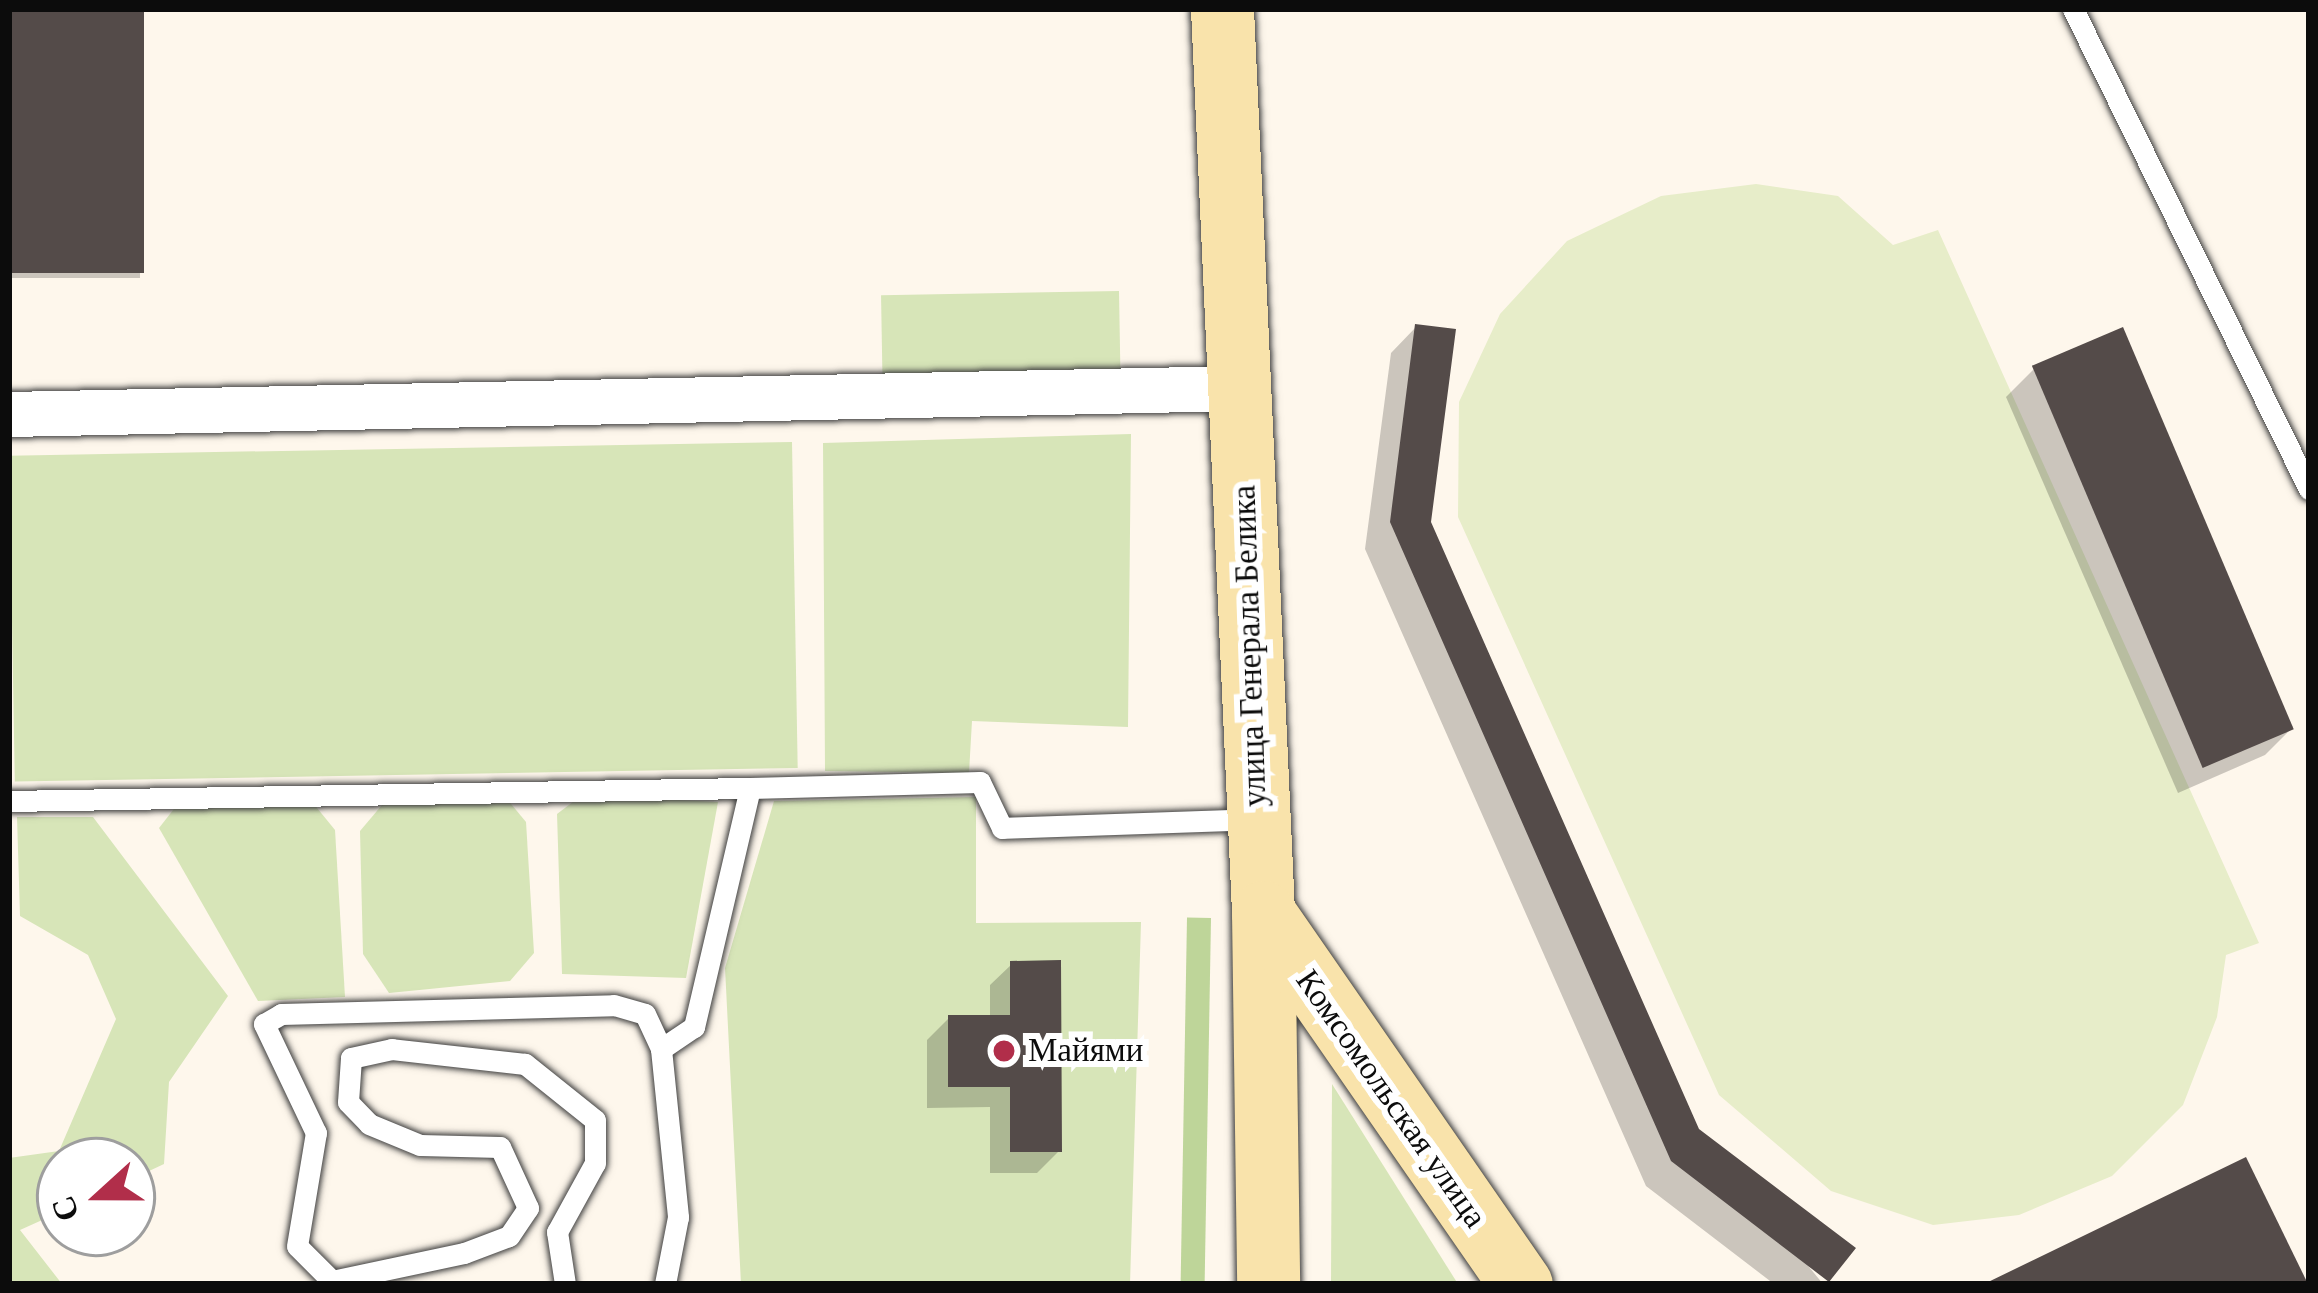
<!DOCTYPE html>
<html>
<head>
<meta charset="utf-8">
<style>
	body { margin:0 }
	#map { position:relative; width:2318px; height:1293px; overflow:hidden; background:#fef7ec; font-family:Georgia,serif }
	div>[style] { position:absolute }
	.green>* { inset:0; background:#d7e5b8; transform-origin:0 0 }
	.forest>* { inset:0; background:#bed599; transform-origin:0 0 }
	.pitch>* { inset:0; background:#e7edc9 }
	.shadow>* { inset:0; background:#0003; transform-origin:0 0 }
	.building>* { inset:0; background:#544b49; transform-origin:0 0 }
	.roads { filter:drop-shadow(0 0 3px #3f3f3f) drop-shadow(0 0 3px #3f3f3f) }
	.service>* { height:21px; margin:-10.5px; padding:0 10.5px; transform-origin:10.5px; border-radius:10.5px; background:#fff }
	.minor>* { height:45px; margin:-22.5px; padding:0 22.5px; transform-origin:22.5px; border-radius:22.5px; background:#fff }
	.secondary>* { height:63px; margin:-31.5px; padding:0 31.5px; transform-origin:31.5px; border-radius:31.5px; background:#f9e3ab }
	.dots>* { width:33px; height:33px; translate:-50% -50%; box-sizing:border-box; border:6px solid #fff; border-radius:50% }
	span { translate:-50% -50%; white-space:nowrap; text-align:center; line-height:1.15; -webkit-text-stroke:12px #fff; paint-order:stroke }
	.street-label { font-size:33px; color:#0c0c0c }
	.poi-label { font-size:33px; color:#0c0c0c }
	.left { translate:0 -50%; text-align:left }
	.frame { position:absolute; inset:0; border:12px solid #0c0c0c; pointer-events:none }
	.north { position:absolute; left:36px; top:1137px; width:120px; height:120px; box-sizing:border-box; background:#fff; border:3px solid #9e9e9e; border-radius:50%; rotate:249deg; font-size:33px; font-weight:700; line-height:48px; text-align:center; color:#0c0c0c }
	.north::after { content:''; display:block; margin:auto; width:42px; height:54px; background:#b12e4a; clip-path:polygon(50% 0,100% 100%,50% 72%,0 100%) }
</style>
</head>
<body>
<div id="map">
	<div class="green">
		<div style="left:1119px;top:291px;width:84px;height:238px;rotate:89deg"></div>
		<div style="clip-path:polygon(1131px 434px,1128px 727px,972px 721px,969px 773px,825px 771px,823px 443px)"></div>
		<div style="left:792px;top:442px;width:326px;height:783px;rotate:89deg"></div>
		<div style="clip-path:polygon(582px 795px,718px 802px,686px 978px,562px 974px,557px 814px)"></div>
		<div style="clip-path:polygon(976px 797px,976px 923px,1141px 922px,1130px 1284px,741px 1284px,725px 968px,774px 801px)"></div>
		<div style="clip-path:polygon(507px 799px,526px 822px,534px 953px,510px 981px,389px 993px,363px 954px,360px 831px,382px 805px)"></div>
		<div style="clip-path:polygon(313px 803px,335px 830px,345px 997px,258px 1001px,159px 828px,177px 805px)"></div>
		<div style="clip-path:polygon(17px 817px,93px 817px,228px 996px,169px 1082px,164px 1164px,132px 1179px,132px 1161px,60px 1161px,60px 1212px,20px 1230px,62px 1284px,9px 1284px,9px 1158px,59px 1151px,116px 1019px,88px 955px,20px 916px)"></div>
		<div style="clip-path:polygon(1332px 1084px,1458px 1284px,1331px 1284px)"></div>
	</div>
	<div class="forest">
		<div style="left:1211px;top:918px;width:366px;height:24px;rotate:91deg"></div>
	</div>
	<div class="pitch">
		<div style="clip-path:polygon(1756px 184px,1838px 196px,1893px 245px,1938px 230px,2259px 943px,2226px 955px,2217px 1017px,2183px 1105px,2112px 1176px,2019px 1215px,1933px 1225px,1831px 1191px,1719px 1095px,1458px 517px,1459px 402px,1500px 314px,1567px 241px,1661px 196px)"></div>
	</div>
	<div class="shadow">
		<div style="left:9px;top:9px;width:131px;height:269px"></div>
		<div style="clip-path:polygon(1416px 327px,1428px 523px,1697px 1130px,1823px 1284px,1774px 1284px,1646px 1186px,1365px 549px,1391px 353px)"></div>
		<div style="clip-path:polygon(2034px 369px,2293px 727px,2265px 755px,2178px 793px,2006px 397px)"></div>
		<div style="clip-path:polygon(1012px 964px,1059px 1151px,1037px 1173px,990px 1173px,990px 1107px,927px 1108px,927px 1040px,949px 1018px,990px 1018px,990px 985px)"></div>
	</div>
	<div class="building">
		<div style="left:9px;top:9px;width:135px;height:264px"></div>
		<div style="clip-path:polygon(1415px 324px,1456px 329px,1431px 522px,1699px 1129px,1856px 1248px,1829px 1282px,1671px 1161px,1390px 522px)"></div>
		<div style="left:2123px;top:327px;width:437px;height:99px;rotate:67deg"></div>
		<div style="clip-path:polygon(1061px 960px,1062px 1152px,1010px 1152px,1010px 1087px,948px 1087px,948px 1015px,1010px 1015px,1010px 961px)"></div>
		<div style="clip-path:polygon(2246px 1157px,2308px 1284px,1984px 1284px)"></div>
	</div>
	<div class="roads">
		<div class="service">
			<div style="left:2073px;top:9px;width:535px;rotate:63.82deg"></div>
			<div style="left:9px;top:801px;width:741px;rotate:-1.01deg"></div>
			<div style="left:661px;top:1049px;width:40px;rotate:-34deg"></div>
			<div style="left:694px;top:1027px;width:245px;rotate:-76.8deg"></div>
			<div style="left:750px;top:788px;width:230px;rotate:-1.5deg"></div>
			<div style="left:980px;top:782px;width:51px;rotate:64.4deg"></div>
			<div style="left:1002px;top:828px;width:254px;rotate:-2deg"></div>
			<div style="left:565px;top:1284px;width:53px;rotate:-98.7deg"></div>
			<div style="left:557px;top:1232px;width:79px;rotate:-61.2deg"></div>
			<div style="left:595px;top:1163px;width:43px;rotate:-90deg"></div>
			<div style="left:595px;top:1120px;width:90px;rotate:-141.3deg"></div>
			<div style="left:525px;top:1064px;width:134px;rotate:-173.6deg"></div>
			<div style="left:392px;top:1049px;width:42px;rotate:167.6deg"></div>
			<div style="left:351px;top:1058px;width:44px;rotate:93.9deg"></div>
			<div style="left:348px;top:1102px;width:30px;rotate:46deg"></div>
			<div style="left:369px;top:1124px;width:55px;rotate:22.4deg"></div>
			<div style="left:420px;top:1145px;width:80px;rotate:1.4deg"></div>
			<div style="left:500px;top:1147px;width:67px;rotate:65.3deg"></div>
			<div style="left:528px;top:1208px;width:34px;rotate:124deg"></div>
			<div style="left:509px;top:1236px;width:48px;rotate:159.3deg"></div>
			<div style="left:464px;top:1253px;width:135px;rotate:168deg"></div>
			<div style="left:332px;top:1281px;width:49px;rotate:-135deg"></div>
			<div style="left:297px;top:1246px;width:115px;rotate:-80.5deg"></div>
			<div style="left:316px;top:1133px;width:121px;rotate:-115.5deg"></div>
			<div style="left:264px;top:1024px;width:20px;rotate:-30deg"></div>
			<div style="left:281px;top:1014px;width:333px;rotate:-1.5deg"></div>
			<div style="left:614px;top:1005px;width:32px;rotate:16deg"></div>
			<div style="left:645px;top:1014px;width:38px;rotate:65deg"></div>
			<div style="left:661px;top:1049px;width:169px;rotate:84.2deg"></div>
			<div style="left:678px;top:1217px;width:68px;rotate:101deg"></div>
		</div>
		<div class="minor">
			<div style="left:9px;top:414px;width:1231px;rotate:-1.21deg"></div>
		</div>
		<div class="secondary">
			<div style="left:1222px;top:9px;width:904px;rotate:87.4deg"></div>
			<div style="left:1263px;top:912px;width:372px;rotate:89.2deg"></div>
			<div style="left:1263px;top:912px;width:453px;rotate:55.3deg"></div>
		</div>
	</div>
	<div class="dots">
		<div style="left:1004px;top:1051px;background:#b12e4a"></div>
	</div>
	<div class="street-label">
		<span style="left:1250px;top:646px;rotate:-92deg">улица Генерала Белика</span>
		<span style="left:1391px;top:1099px;rotate:55deg">Комсомольская улица</span>
	</div>
	<div class="poi-label">
		<span class="left" style="left:1028px;top:1051px">Майями</span>
	</div>
	<div class="frame"></div>
	<div class="north">С</div>
</div>
</body>
</html>
